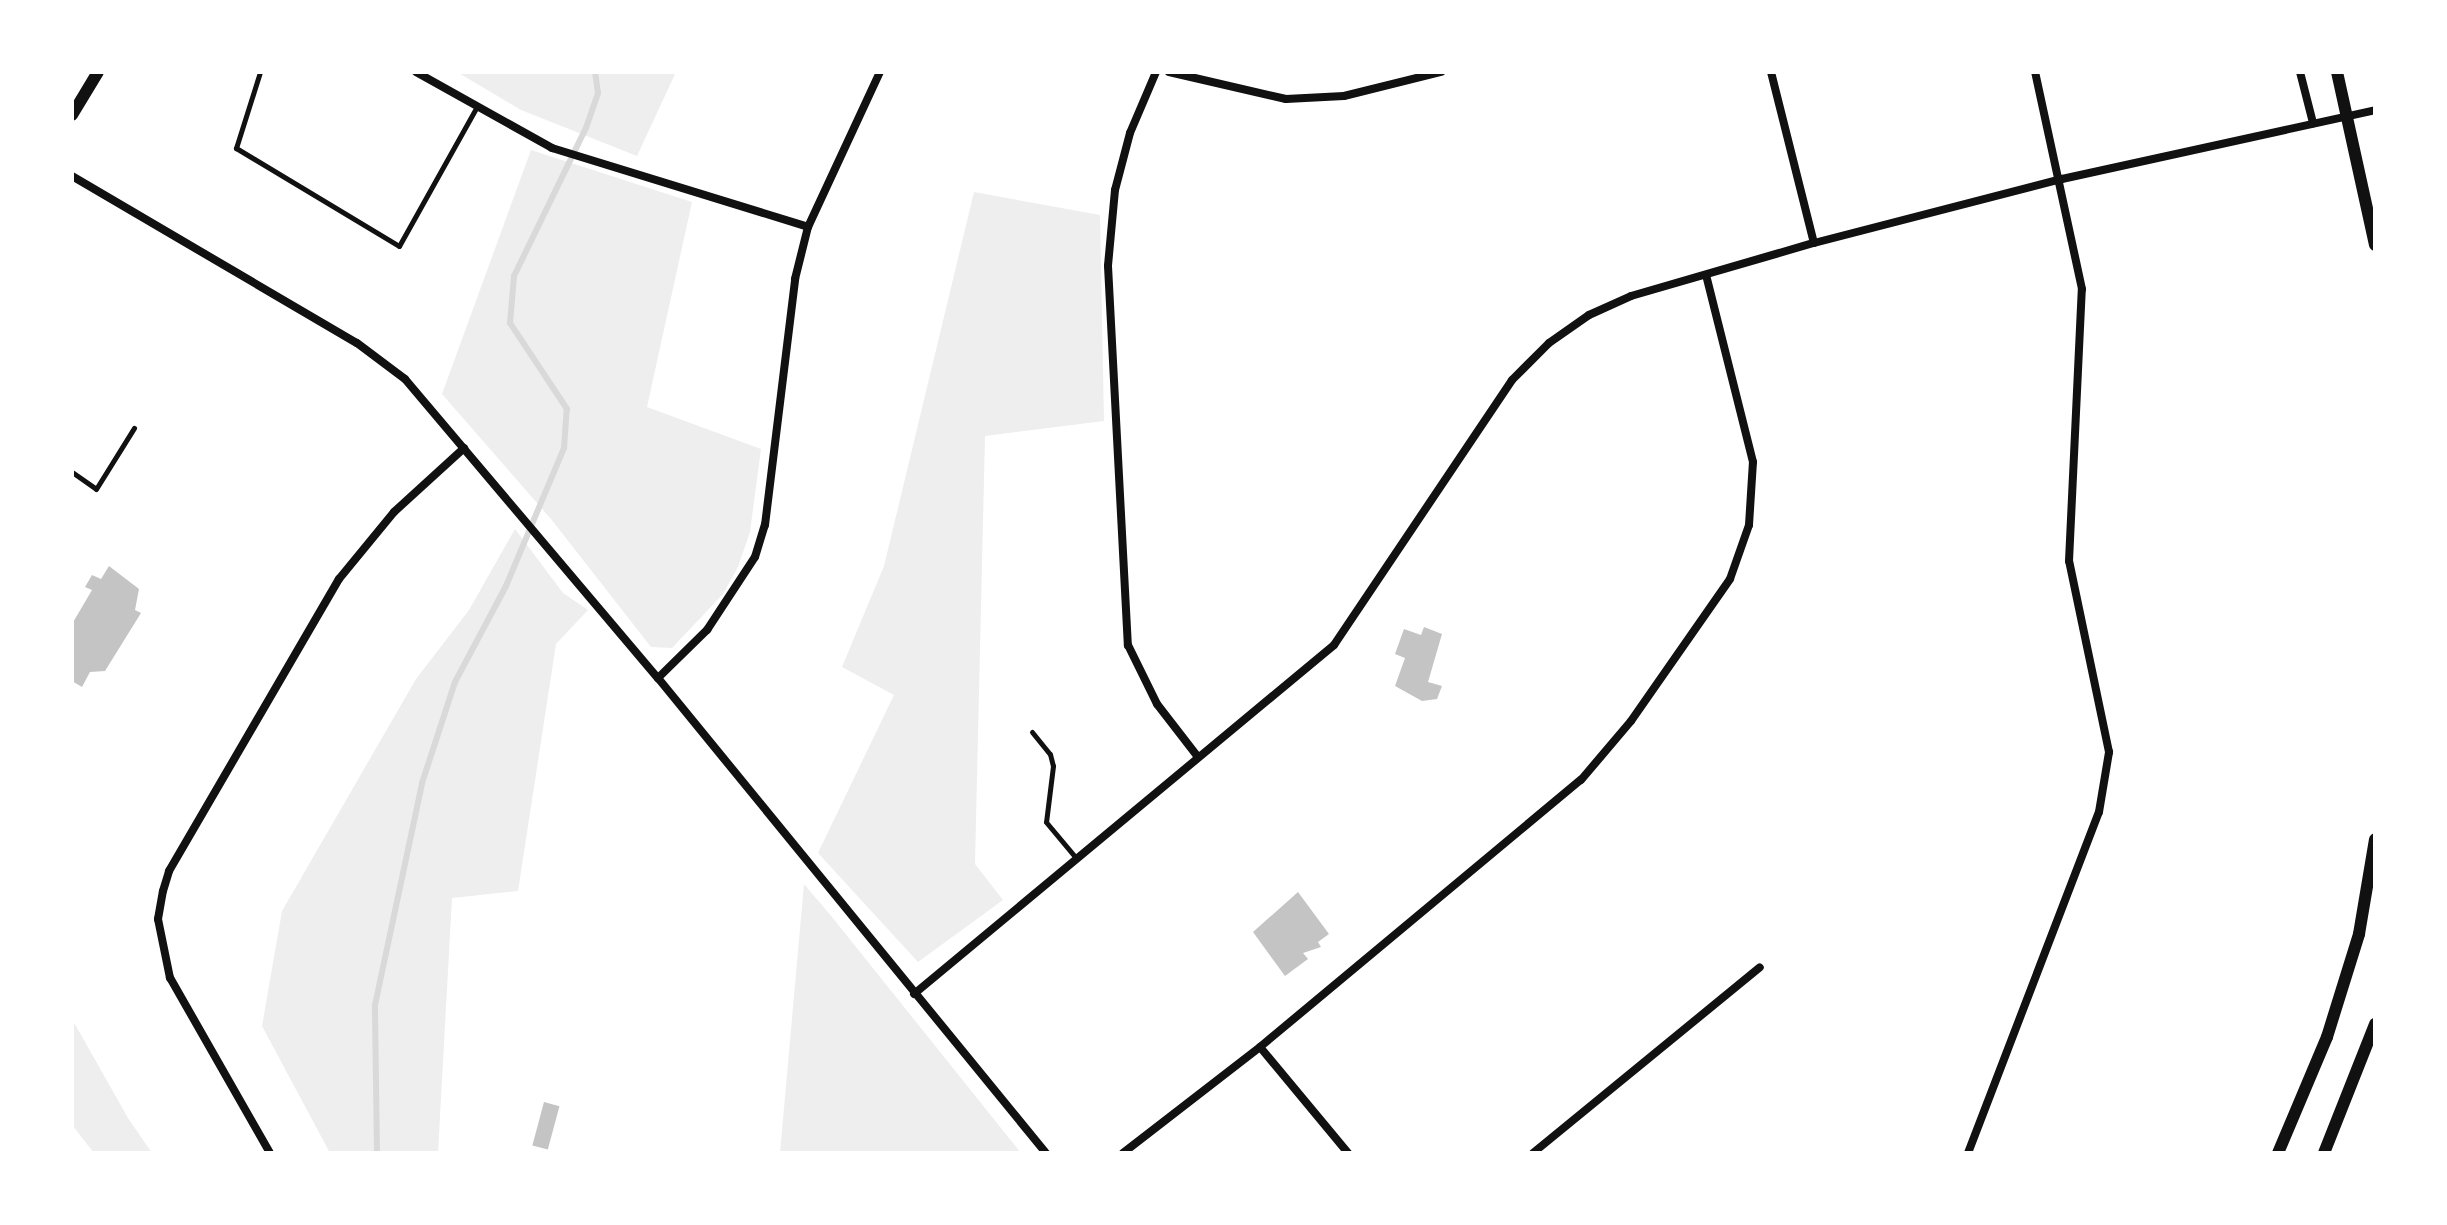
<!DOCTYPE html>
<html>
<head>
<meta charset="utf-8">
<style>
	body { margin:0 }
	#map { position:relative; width:2447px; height:1225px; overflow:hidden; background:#fff; font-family:"PT Sans Narrow",sans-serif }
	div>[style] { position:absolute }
	.green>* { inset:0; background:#eee }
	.stream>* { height:6px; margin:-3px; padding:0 3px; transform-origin:3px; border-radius:3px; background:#d9d9d9 }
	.building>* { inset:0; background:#c4c4c4; transform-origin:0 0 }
	.service>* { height:5px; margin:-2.5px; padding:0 2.5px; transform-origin:2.5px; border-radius:2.5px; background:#111 }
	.minor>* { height:8px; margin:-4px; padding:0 4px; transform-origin:4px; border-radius:4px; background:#111 }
	.tertiary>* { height:12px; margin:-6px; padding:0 6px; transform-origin:6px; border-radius:6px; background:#111 }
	span { translate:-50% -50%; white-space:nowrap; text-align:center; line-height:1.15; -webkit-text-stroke:6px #fff; paint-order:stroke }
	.frame { position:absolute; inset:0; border:74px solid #fff; pointer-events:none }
</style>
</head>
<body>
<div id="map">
	<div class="green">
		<div style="clip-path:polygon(457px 72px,676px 72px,637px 156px,521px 110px)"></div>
		<div style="clip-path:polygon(531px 150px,692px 202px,647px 407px,761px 449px,750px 532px,738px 567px,723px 594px,672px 648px,651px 647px,551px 519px,442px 394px)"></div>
		<div style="clip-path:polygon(974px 192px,1100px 215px,1104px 421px,985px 436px,975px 864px,1003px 900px,918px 962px,818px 853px,894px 695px,842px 667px,884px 566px)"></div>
		<div style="clip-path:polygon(515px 529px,563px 593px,588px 610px,556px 644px,518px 891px,452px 898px,438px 1153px,330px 1153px,262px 1026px,282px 911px,416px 679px,469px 610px)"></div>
		<div style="clip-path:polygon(804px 884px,832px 917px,1021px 1153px,780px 1153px)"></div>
		<div style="clip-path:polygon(72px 1019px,128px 1118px,152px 1153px,94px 1153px,72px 1125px)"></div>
	</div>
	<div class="stream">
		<div style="left:377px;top:1153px;width:148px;rotate:-90.8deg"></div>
		<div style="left:375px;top:1005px;width:227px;rotate:-78deg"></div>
		<div style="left:422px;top:783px;width:106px;rotate:-71.9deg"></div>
		<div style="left:455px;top:682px;width:109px;rotate:-62deg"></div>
		<div style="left:506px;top:586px;width:150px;rotate:-67.2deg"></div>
		<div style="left:564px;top:448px;width:39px;rotate:-86deg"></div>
		<div style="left:567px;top:409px;width:103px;rotate:-123.5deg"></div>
		<div style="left:510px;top:323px;width:47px;rotate:-85.1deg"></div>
		<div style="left:514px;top:276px;width:165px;rotate:-64.1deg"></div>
		<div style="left:586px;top:128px;width:37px;rotate:-71deg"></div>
		<div style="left:598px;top:93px;width:21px;rotate:-98deg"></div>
	</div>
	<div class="building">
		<div style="clip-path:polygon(109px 566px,139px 589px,135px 610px,141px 613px,105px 671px,90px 672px,82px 687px,72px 681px,72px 624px,92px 590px,85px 587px,92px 575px,101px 579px)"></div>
		<div style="clip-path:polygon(1424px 627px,1442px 634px,1428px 682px,1442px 686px,1437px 699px,1422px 701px,1395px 686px,1405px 658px,1395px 654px,1404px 629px,1421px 635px)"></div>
		<div style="clip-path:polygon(1298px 892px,1329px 934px,1318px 942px,1321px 947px,1303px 953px,1308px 959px,1285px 976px,1253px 932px)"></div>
		<div style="left:544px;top:1102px;width:16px;height:45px;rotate:15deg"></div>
	</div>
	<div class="service">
		<div style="left:260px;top:72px;width:80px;rotate:107.5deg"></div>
		<div style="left:236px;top:148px;width:190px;rotate:31deg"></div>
		<div style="left:399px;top:246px;width:158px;rotate:-60.8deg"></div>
		<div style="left:72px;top:472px;width:29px;rotate:35deg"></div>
		<div style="left:96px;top:489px;width:72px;rotate:-58.1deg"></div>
		<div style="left:1032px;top:732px;width:28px;rotate:51deg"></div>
		<div style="left:1050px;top:754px;width:12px;rotate:76deg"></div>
		<div style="left:1053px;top:766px;width:56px;rotate:97.1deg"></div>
		<div style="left:1046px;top:822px;width:48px;rotate:50deg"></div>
	</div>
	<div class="minor">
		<div style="left:416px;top:72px;width:156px;rotate:29.2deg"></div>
		<div style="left:552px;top:148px;width:268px;rotate:17.1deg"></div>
		<div style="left:1156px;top:72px;width:66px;rotate:113.1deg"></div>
		<div style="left:1130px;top:133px;width:59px;rotate:104.7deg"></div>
		<div style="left:1115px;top:190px;width:76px;rotate:95.3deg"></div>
		<div style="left:1108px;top:266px;width:380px;rotate:87deg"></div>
		<div style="left:1128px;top:645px;width:66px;rotate:63.8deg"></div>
		<div style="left:1157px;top:704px;width:67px;rotate:52.3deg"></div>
		<div style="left:1169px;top:72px;width:120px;rotate:13deg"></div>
		<div style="left:1286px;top:99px;width:58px;rotate:-3deg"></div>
		<div style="left:1344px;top:96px;width:100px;rotate:-13.9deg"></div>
		<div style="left:1771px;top:72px;width:176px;rotate:75.9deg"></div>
		<div style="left:2300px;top:72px;width:53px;rotate:75.7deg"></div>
		<div style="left:72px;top:176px;width:330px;rotate:30.4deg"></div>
		<div style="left:357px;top:343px;width:60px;rotate:36.9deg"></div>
		<div style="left:405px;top:379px;width:392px;rotate:49.8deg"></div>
		<div style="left:658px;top:678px;width:613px;rotate:50.76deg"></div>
		<div style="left:658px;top:678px;width:69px;rotate:-44.4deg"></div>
		<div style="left:707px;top:630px;width:87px;rotate:-56.7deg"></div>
		<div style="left:755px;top:557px;width:34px;rotate:-73deg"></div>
		<div style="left:765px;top:525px;width:248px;rotate:-83deg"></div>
		<div style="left:795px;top:279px;width:54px;rotate:-76deg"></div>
		<div style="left:808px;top:227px;width:171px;rotate:-65.1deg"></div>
		<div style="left:914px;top:994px;width:546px;rotate:-39.72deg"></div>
		<div style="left:1334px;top:645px;width:319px;rotate:-56.1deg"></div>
		<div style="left:1512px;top:380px;width:52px;rotate:-45deg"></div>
		<div style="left:1549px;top:343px;width:49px;rotate:-35deg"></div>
		<div style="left:1589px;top:315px;width:46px;rotate:-24.3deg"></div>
		<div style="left:1631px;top:296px;width:191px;rotate:-16.2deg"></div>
		<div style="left:1814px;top:243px;width:256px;rotate:-14.5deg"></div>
		<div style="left:2062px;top:179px;width:321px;rotate:-12.4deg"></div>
		<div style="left:1260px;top:1047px;width:138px;rotate:50.3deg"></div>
		<div style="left:270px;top:1153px;width:202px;rotate:-119.7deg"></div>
		<div style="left:170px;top:978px;width:60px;rotate:-101.5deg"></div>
		<div style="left:158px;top:919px;width:28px;rotate:-80deg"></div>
		<div style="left:163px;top:891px;width:21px;rotate:-73deg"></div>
		<div style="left:169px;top:871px;width:338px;rotate:-59.8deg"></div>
		<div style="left:339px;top:579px;width:87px;rotate:-50.6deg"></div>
		<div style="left:394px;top:512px;width:95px;rotate:-42.4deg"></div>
		<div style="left:1123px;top:1153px;width:173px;rotate:-37.7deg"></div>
		<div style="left:1260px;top:1047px;width:418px;rotate:-39.8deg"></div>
		<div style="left:1581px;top:780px;width:77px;rotate:-49.7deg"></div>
		<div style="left:1631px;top:721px;width:173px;rotate:-55.1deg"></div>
		<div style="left:1730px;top:579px;width:57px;rotate:-70.6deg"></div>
		<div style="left:1749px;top:525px;width:63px;rotate:-86.4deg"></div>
		<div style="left:1753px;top:462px;width:193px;rotate:-104.1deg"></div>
		<div style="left:1533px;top:1153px;width:293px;rotate:-39.3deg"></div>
		<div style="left:1968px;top:1153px;width:365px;rotate:-69deg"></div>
		<div style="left:2099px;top:812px;width:61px;rotate:-80.5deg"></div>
		<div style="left:2109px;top:752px;width:195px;rotate:-101.8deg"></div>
		<div style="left:2069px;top:561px;width:272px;rotate:-87.3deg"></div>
		<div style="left:2082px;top:289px;width:222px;rotate:-102.2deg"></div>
	</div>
	<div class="tertiary">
		<div style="left:2337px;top:72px;width:177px;rotate:77.6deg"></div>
		<div style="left:72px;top:115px;width:50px;rotate:-58.8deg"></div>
		<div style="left:2278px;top:1153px;width:126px;rotate:-67.1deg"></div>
		<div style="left:2327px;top:1037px;width:108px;rotate:-72.7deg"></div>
		<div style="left:2359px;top:934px;width:96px;rotate:-80.4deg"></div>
		<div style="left:2324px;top:1153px;width:139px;rotate:-68.4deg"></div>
	</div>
	<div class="frame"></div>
</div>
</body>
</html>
